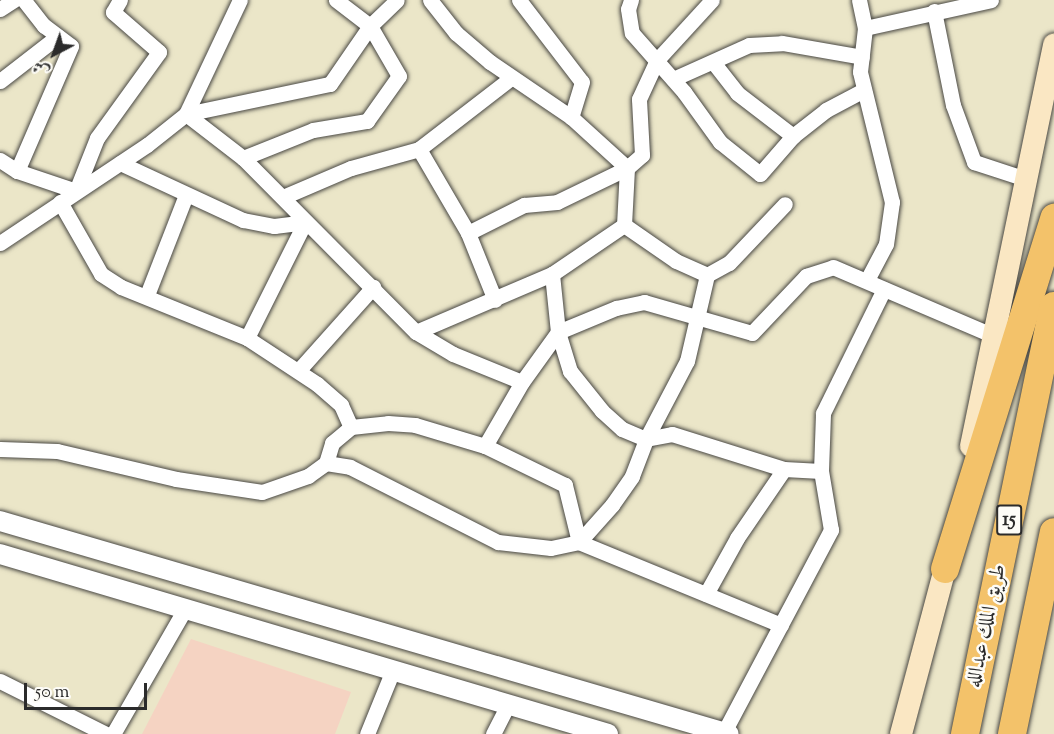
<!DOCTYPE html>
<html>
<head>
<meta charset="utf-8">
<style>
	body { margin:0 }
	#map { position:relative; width:1054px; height:734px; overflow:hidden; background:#ebe6c8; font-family:"Sorts Mill Goudy",Amiri,serif }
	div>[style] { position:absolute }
	.built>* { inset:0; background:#f5d3c2 }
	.roads { filter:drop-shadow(0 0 2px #484743) drop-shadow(0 0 2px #484743) }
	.minor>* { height:15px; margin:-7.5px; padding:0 7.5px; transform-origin:7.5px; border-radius:7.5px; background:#fff }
	.tertiary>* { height:20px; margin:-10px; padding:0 10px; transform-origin:10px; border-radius:10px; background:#fff }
	.secondary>* { height:22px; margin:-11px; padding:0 11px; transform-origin:11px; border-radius:11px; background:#fae7c3 }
	.motorway>* { height:28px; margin:-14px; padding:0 14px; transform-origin:14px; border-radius:14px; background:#f3c26a }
	span { translate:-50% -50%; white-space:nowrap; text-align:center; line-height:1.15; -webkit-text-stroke:5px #fdfcf7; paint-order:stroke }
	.shield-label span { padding:2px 4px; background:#fdfcf7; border:2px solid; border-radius:4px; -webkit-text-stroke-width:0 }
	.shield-label { font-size:20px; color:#2b2b2b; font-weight:700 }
	.street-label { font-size:21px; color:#2b2b2b }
	.north { position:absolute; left:24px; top:24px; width:60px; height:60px; -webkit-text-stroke:4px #fdfcf7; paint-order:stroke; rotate:221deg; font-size:16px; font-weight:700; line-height:24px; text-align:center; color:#2b2b2b }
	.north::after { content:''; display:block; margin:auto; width:21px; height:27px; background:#2b2b2b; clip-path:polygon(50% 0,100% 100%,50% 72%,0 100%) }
	.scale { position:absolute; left:24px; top:683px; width:123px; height:27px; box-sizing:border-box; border:3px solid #2b2b2b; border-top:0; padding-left:8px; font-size:18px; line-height:21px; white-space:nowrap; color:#2b2b2b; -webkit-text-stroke:4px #fdfcf7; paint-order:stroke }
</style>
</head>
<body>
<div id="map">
	<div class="built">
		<div style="clip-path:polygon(191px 639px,351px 692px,335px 734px,142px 734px)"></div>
	</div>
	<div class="roads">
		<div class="minor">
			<div style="left:430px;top:0;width:42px;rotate:51.8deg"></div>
			<div style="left:456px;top:33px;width:45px;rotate:40.5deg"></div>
			<div style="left:490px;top:62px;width:98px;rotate:34.2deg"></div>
			<div style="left:571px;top:117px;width:76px;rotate:42.3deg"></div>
			<div style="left:627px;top:168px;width:57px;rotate:93deg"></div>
			<div style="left:519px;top:0;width:103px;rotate:52.5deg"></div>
			<div style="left:582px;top:82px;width:37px;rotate:107deg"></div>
			<div style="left:631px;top:0;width:9px;rotate:108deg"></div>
			<div style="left:628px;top:9px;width:24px;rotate:81deg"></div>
			<div style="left:632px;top:33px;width:79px;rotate:48.6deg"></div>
			<div style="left:684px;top:92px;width:62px;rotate:54.2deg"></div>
			<div style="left:720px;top:142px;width:51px;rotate:38.7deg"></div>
			<div style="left:760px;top:174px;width:50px;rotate:-49deg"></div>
			<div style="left:793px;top:136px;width:42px;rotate:-38.2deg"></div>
			<div style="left:826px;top:110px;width:43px;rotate:-27.8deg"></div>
			<div style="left:859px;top:0;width:29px;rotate:78deg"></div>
			<div style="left:865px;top:28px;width:44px;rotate:96.5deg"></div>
			<div style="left:860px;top:72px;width:134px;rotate:76.2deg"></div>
			<div style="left:892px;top:202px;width:42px;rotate:98.1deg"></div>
			<div style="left:886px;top:244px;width:41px;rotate:117.8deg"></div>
			<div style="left:0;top:9px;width:17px;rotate:-33deg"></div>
			<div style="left:934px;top:11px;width:96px;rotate:78.6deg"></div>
			<div style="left:953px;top:105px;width:61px;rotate:69.8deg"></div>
			<div style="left:974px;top:162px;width:55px;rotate:18.1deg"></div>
			<div style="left:865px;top:28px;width:129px;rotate:-12.5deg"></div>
			<div style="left:713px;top:62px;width:39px;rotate:52deg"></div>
			<div style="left:737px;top:93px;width:71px;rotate:37.5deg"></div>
			<div style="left:673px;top:79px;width:83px;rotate:-24.1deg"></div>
			<div style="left:749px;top:45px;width:33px;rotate:-3deg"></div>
			<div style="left:782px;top:43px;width:81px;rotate:9.9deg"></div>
			<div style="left:0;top:81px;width:73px;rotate:-37.8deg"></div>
			<div style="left:186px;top:114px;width:72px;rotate:37.7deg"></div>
			<div style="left:243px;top:158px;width:245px;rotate:45.2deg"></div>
			<div style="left:416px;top:332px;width:43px;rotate:30.7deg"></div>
			<div style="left:453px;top:354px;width:74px;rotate:22.1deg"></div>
			<div style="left:186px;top:114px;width:147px;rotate:-11.8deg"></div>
			<div style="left:330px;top:84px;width:70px;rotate:-55.4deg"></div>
			<div style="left:370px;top:26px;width:37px;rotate:-44deg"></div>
			<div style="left:419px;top:149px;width:97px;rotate:59.7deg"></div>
			<div style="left:468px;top:233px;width:72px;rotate:68.1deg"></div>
			<div style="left:243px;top:158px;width:75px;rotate:-21.8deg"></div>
			<div style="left:313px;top:130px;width:55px;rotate:-9.5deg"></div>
			<div style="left:367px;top:121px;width:55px;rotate:-54.6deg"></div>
			<div style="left:399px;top:76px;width:58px;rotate:-120.1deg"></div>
			<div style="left:370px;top:26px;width:43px;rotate:-142.6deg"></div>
			<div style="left:0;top:160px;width:20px;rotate:33deg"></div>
			<div style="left:17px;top:171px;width:62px;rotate:18.7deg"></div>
			<div style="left:76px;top:191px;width:57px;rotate:-68.4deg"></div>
			<div style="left:97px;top:138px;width:106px;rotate:-54.2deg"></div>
			<div style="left:159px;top:52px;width:61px;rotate:-139deg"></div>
			<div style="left:113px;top:12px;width:14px;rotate:-60deg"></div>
			<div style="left:120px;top:163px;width:136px;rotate:24.9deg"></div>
			<div style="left:243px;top:220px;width:32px;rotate:11deg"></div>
			<div style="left:274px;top:226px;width:31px;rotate:-7deg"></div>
			<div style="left:17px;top:171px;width:136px;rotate:-66.6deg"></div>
			<div style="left:71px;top:46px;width:34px;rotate:-143deg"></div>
			<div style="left:44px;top:26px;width:33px;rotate:-128deg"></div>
			<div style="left:283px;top:197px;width:74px;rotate:-23.1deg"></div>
			<div style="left:351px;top:168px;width:71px;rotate:-15.6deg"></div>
			<div style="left:419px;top:149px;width:116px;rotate:-37.7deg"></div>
			<div style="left:60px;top:202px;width:83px;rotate:60.3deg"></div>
			<div style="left:101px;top:274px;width:24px;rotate:33deg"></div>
			<div style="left:121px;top:287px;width:136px;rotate:22deg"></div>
			<div style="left:247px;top:338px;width:84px;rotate:33.3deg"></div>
			<div style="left:317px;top:384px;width:32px;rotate:41deg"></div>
			<div style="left:341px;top:405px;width:24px;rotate:66deg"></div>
			<div style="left:624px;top:225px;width:63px;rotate:34.7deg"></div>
			<div style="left:676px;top:261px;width:34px;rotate:24deg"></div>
			<div style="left:707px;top:275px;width:25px;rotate:-29deg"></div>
			<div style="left:729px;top:263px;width:81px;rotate:-46.5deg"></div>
			<div style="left:468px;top:233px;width:63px;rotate:-26.6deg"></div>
			<div style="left:524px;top:205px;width:33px;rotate:-5deg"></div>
			<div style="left:557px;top:202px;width:78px;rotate:-25.9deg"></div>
			<div style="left:627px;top:168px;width:20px;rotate:-41deg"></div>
			<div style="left:642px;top:155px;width:56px;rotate:-93.1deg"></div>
			<div style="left:639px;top:99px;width:43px;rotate:-65.2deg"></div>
			<div style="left:657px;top:60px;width:81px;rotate:-47.5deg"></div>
			<div style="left:0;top:243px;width:177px;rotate:-33.7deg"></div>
			<div style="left:147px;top:145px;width:50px;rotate:-38.5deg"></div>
			<div style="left:186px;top:114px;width:126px;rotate:-64.7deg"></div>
			<div style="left:552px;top:274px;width:58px;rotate:84.1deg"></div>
			<div style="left:558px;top:332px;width:41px;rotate:72.9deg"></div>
			<div style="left:570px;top:371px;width:51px;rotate:51.3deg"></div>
			<div style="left:602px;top:411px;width:27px;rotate:42deg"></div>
			<div style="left:622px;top:429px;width:26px;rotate:23deg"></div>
			<div style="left:646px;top:439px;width:26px;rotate:-11deg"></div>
			<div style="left:672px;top:434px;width:117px;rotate:17.4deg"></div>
			<div style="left:784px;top:469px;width:37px;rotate:3deg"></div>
			<div style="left:147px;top:295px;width:107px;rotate:-68.7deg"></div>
			<div style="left:416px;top:332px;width:148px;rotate:-23.1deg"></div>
			<div style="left:552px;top:274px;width:87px;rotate:-34.2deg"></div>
			<div style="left:247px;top:338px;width:130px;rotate:-63.4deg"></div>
			<div style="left:298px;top:371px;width:113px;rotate:-48.2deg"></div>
			<div style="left:0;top:449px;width:57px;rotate:2deg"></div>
			<div style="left:57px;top:451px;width:122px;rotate:13.2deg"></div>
			<div style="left:176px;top:479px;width:87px;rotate:8.6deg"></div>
			<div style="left:262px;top:492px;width:49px;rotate:-19.2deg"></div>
			<div style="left:308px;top:476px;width:22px;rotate:-36deg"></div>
			<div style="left:326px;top:463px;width:24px;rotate:9deg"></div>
			<div style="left:350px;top:467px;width:166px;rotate:26.9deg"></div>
			<div style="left:498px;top:542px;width:53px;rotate:6.5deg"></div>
			<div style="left:551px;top:548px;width:29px;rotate:-12deg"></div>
			<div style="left:579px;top:542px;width:50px;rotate:-48.3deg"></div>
			<div style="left:612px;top:505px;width:35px;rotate:-55deg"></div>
			<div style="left:632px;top:476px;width:40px;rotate:-69deg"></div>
			<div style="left:646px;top:439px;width:88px;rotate:-62.3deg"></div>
			<div style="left:687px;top:361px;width:88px;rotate:-76.9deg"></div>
			<div style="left:326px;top:463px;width:21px;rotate:-73deg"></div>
			<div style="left:332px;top:443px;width:25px;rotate:-40deg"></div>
			<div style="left:351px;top:427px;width:37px;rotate:-6deg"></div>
			<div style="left:388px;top:423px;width:27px;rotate:4deg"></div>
			<div style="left:415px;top:425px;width:73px;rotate:16.7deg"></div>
			<div style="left:706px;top:594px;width:64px;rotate:-61deg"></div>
			<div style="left:737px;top:538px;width:83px;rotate:-55.7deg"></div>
			<div style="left:781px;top:625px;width:218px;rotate:-157.7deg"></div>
			<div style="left:579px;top:542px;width:59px;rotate:-103.8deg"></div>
			<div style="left:565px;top:485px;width:89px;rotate:-154deg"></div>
			<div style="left:485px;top:446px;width:74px;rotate:-60deg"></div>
			<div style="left:522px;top:382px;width:62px;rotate:-54.2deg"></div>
			<div style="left:558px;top:332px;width:63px;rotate:-22.5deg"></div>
			<div style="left:616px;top:308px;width:29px;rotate:-12deg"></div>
			<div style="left:644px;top:302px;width:112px;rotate:16deg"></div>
			<div style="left:752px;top:333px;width:79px;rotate:-46.5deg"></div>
			<div style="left:806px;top:276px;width:28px;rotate:-18deg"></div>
			<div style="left:833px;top:267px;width:175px;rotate:23.2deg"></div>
			<div style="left:0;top:681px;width:119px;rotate:26.6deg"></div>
			<div style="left:724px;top:732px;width:229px;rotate:-62.1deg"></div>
			<div style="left:831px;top:530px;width:60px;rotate:-99.6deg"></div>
			<div style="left:821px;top:471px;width:58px;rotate:-88deg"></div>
			<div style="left:823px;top:413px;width:138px;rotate:-63.8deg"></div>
			<div style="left:113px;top:734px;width:144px;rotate:-60.1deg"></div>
			<div style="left:367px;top:734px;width:69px;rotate:-67.9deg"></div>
			<div style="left:493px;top:734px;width:34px;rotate:-63deg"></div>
		</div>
		<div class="tertiary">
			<div style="left:0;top:521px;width:759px;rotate:16.29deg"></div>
			<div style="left:0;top:554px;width:634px;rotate:16.49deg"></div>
		</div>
		<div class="secondary">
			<div style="left:971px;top:446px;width:410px;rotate:-78.3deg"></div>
			<div style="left:901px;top:734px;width:186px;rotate:-75.1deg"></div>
		</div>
		<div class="motorway">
			<div style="left:945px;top:569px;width:368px;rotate:-72.7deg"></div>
			<div style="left:965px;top:734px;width:437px;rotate:-78.3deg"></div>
			<div style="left:1012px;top:734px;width:206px;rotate:-78.3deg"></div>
		</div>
	</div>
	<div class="shield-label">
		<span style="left:1009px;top:520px">15</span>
	</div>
	<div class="street-label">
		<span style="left:987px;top:626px;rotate:-78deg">طريق الملك عبدالله</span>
	</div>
	<div class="north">ش</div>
	<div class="scale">50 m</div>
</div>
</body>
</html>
